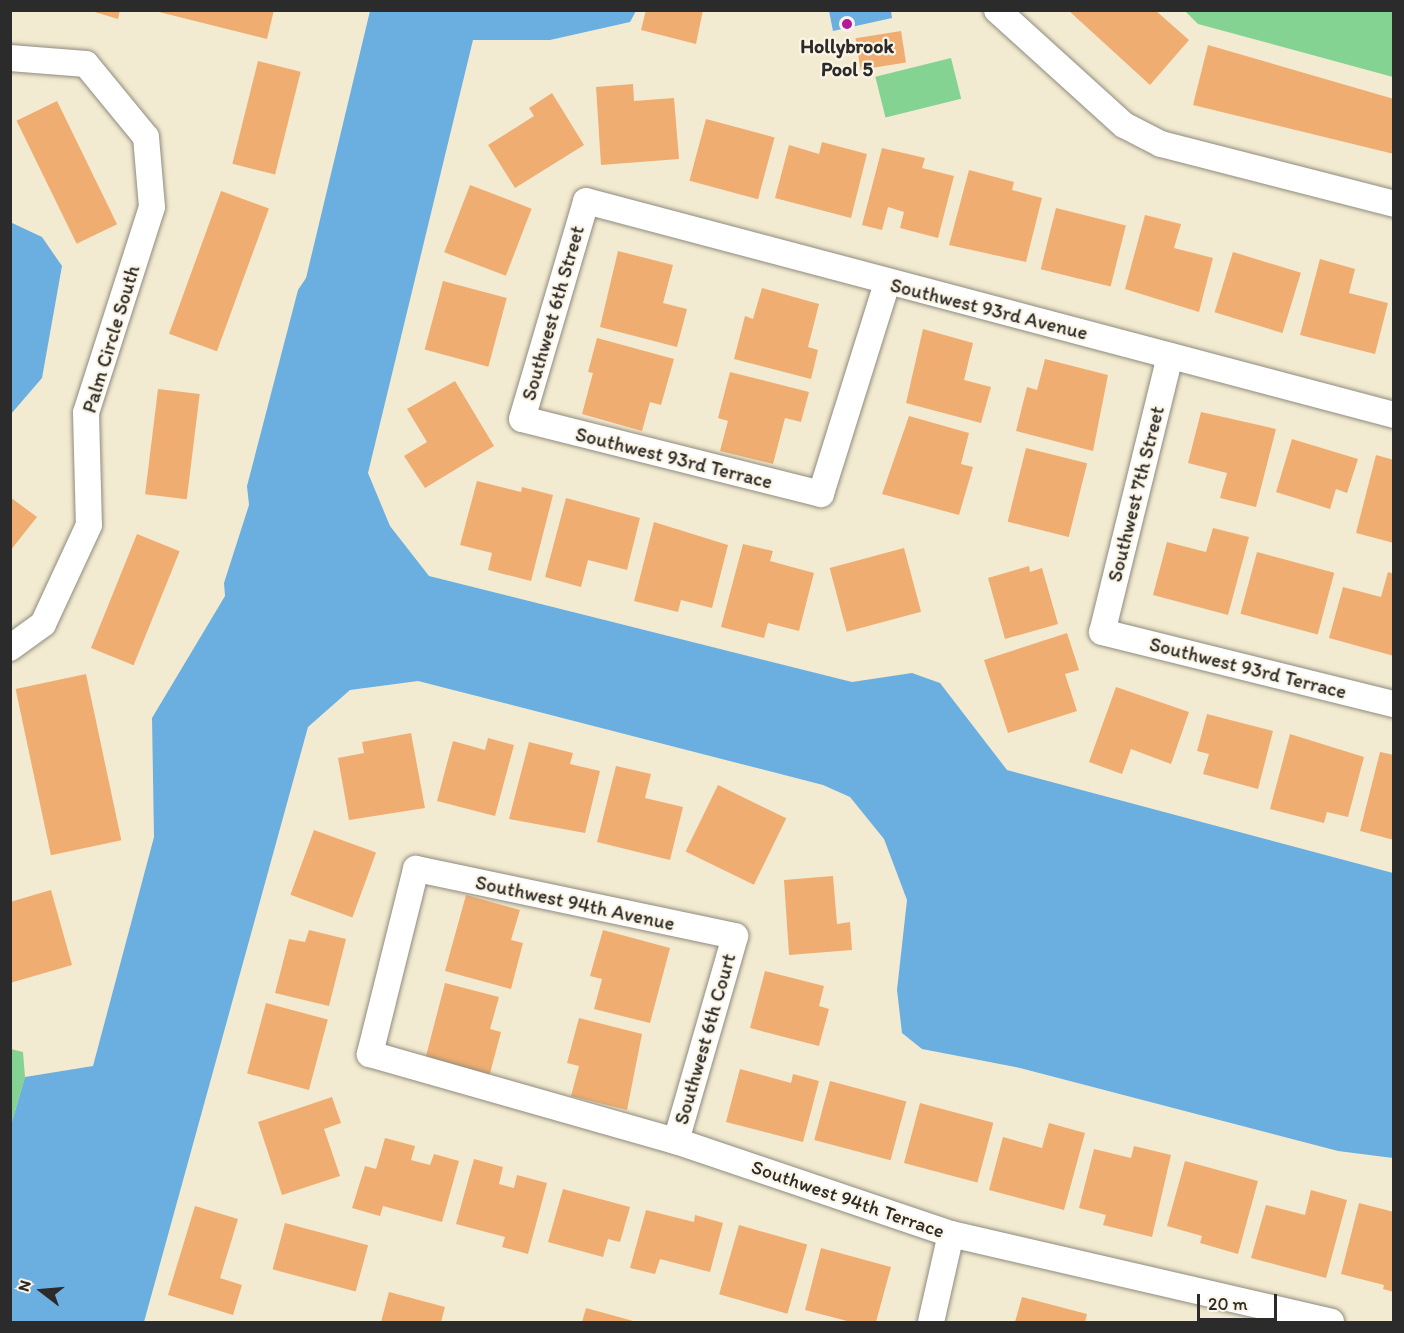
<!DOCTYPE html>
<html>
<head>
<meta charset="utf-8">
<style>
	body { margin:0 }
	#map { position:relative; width:1404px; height:1333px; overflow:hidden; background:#f3ebd1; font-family:Itim,sans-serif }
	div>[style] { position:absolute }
	.green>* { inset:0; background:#84d393; transform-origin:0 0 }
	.water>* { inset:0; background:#6aafe0 }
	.building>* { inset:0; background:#efad71; transform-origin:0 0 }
	.roads { filter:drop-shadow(0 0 2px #8f8b7e) drop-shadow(0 0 2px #8f8b7e) }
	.street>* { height:26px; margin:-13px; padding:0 13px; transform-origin:13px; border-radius:13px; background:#fff }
	.dots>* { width:16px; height:16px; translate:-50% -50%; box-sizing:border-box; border:3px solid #fcf5e5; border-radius:50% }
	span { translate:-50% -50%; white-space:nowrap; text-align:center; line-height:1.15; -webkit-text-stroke:4.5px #fcf5e5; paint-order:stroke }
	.poi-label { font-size:20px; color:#2b2b2b; font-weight:700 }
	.street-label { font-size:20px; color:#2b2b2b }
	.frame { position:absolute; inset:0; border:12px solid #2b2b2b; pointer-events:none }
	.north { position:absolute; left:12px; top:1261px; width:60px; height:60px; -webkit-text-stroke:4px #fcf5e5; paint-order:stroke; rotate:286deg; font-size:16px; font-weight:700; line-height:24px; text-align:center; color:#2b2b2b }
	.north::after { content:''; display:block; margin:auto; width:21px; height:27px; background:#2b2b2b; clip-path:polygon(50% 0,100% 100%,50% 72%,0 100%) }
	.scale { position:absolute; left:1197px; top:1294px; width:80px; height:27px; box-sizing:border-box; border:3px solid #2b2b2b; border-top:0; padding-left:8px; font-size:18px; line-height:21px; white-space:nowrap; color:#2b2b2b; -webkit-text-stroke:4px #fcf5e5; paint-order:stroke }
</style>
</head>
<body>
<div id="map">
	<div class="green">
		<div style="clip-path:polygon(1185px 11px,1393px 11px,1393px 77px,1198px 24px)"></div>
		<div style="left:951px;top:58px;width:42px;height:78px;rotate:76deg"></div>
		<div style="clip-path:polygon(11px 1049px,23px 1052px,25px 1077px,11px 1125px)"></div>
	</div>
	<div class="water">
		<div style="clip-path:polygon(370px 11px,636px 11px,630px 22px,550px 40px,473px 40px,368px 473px,390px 526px,429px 576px,852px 682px,912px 673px,940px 683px,1007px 770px,1393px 873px,1393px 1158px,1338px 1151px,1020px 1068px,922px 1049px,902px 1033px,897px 990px,907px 900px,884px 839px,850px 797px,823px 785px,418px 681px,350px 690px,308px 727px,144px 1322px,11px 1322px,11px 1125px,25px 1077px,93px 1066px,154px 837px,152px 718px,225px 596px,224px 583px,249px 505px,247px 486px,298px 290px,306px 278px)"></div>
		<div style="clip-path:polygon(829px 11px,891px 11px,892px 18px,833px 31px)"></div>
		<div style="clip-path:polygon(10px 222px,42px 237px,62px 266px,42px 378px,11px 414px)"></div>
	</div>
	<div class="building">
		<div style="clip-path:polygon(88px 10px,120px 10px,118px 19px)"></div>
		<div style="clip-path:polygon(151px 10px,274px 10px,267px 39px)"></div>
		<div style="clip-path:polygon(646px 10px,703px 10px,696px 44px,641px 30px)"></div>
		<div style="clip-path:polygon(1068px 10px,1155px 10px,1189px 40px,1150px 85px)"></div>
		<div style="left:901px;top:31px;width:32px;height:46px;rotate:81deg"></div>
		<div style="clip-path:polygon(1208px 45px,1394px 99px,1394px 154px,1193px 105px)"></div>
		<div style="left:258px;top:61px;width:44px;height:106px;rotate:14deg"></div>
		<div style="clip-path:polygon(633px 84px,634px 101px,674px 98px,679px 159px,601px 165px,596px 87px)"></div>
		<div style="clip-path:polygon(552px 93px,584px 145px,515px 188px,488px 145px,534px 116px,529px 108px)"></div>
		<div style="left:57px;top:101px;width:137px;height:45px;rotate:64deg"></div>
		<div style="left:706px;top:119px;width:71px;height:64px;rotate:15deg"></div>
		<div style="clip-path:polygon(822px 142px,867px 154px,851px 218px,775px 198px,789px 145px,819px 154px)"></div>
		<div style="clip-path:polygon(882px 148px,925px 158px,922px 168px,954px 176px,938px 238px,900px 228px,904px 212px,888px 207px,882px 230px,862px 225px)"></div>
		<div style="clip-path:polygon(969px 170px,1014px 182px,1012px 190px,1042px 198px,1026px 262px,949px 245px)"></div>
		<div style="left:470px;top:185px;width:66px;height:72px;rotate:21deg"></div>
		<div style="left:221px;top:191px;width:51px;height:152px;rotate:20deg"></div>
		<div style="left:1056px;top:208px;width:72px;height:63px;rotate:14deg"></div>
		<div style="clip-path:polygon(1145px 215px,1181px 224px,1174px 248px,1213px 258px,1199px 312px,1125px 289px)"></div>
		<div style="clip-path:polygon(618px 251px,673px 265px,663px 303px,687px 309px,677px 347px,600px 327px)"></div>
		<div style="left:1233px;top:252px;width:71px;height:63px;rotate:17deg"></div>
		<div style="clip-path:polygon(1320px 259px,1355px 269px,1349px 293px,1388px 303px,1375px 354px,1300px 335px)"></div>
		<div style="left:443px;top:281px;width:66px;height:71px;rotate:15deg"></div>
		<div style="clip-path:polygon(762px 288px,819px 304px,808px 347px,818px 350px,811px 379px,734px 359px,745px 316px,753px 319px)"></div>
		<div style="clip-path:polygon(923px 329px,973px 343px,964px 380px,991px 387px,981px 423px,906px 403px)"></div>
		<div style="clip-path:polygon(597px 338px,674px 359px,661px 405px,650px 402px,642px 431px,582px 414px,593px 373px,588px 372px)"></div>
		<div style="clip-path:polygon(1045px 359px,1108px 375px,1093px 451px,1016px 431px,1027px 387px,1037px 390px)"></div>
		<div style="clip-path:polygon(730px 372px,809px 392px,801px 422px,785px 418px,773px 464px,720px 451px,728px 421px,718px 418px)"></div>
		<div style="clip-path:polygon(455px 381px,494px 446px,425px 488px,404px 456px,427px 442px,407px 409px)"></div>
		<div style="left:158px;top:389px;width:42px;height:106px;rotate:7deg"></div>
		<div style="clip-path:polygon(1201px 412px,1276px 429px,1256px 507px,1220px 498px,1227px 473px,1188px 463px)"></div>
		<div style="clip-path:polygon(909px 416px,969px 433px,961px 464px,973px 467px,959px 515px,882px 494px)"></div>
		<div style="clip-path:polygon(1292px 439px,1358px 459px,1347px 493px,1336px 489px,1330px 509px,1276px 492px)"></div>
		<div style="left:1026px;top:448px;width:63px;height:76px;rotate:14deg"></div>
		<div style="clip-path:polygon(1376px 455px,1394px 460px,1394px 543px,1356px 533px)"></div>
		<div style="clip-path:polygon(477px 481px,521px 492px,522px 487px,553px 495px,531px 581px,488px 570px,492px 553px,460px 545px)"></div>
		<div style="clip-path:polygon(10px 497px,37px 517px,10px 551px)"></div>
		<div style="clip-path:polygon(566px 498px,640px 518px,627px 570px,588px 560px,581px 587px,545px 577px)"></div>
		<div style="clip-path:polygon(654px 522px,728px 545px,712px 608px,681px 600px,678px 612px,634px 601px)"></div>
		<div style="clip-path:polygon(1213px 528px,1249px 537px,1228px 615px,1153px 595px,1167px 542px,1206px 552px)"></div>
		<div style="left:137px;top:534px;width:46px;height:123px;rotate:22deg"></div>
		<div style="clip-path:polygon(743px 544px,773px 551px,770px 561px,814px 573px,799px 631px,768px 623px,764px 638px,721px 627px)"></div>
		<div style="left:904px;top:548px;width:66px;height:77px;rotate:75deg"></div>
		<div style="left:1257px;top:552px;width:80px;height:64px;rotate:15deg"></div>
		<div style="clip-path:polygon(1029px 566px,1030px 572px,1042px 568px,1058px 624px,1005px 639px,988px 578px)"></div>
		<div style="clip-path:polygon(1388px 572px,1394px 574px,1394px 656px,1329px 638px,1343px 587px,1381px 597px)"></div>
		<div style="clip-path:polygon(1067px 633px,1079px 670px,1065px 674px,1077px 711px,1008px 733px,984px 660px)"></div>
		<div style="left:86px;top:674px;width:170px;height:72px;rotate:78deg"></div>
		<div style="clip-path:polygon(1116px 687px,1189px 712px,1171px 764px,1131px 749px,1122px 774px,1089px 762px)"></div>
		<div style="clip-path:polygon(1207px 714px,1273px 731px,1258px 789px,1203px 774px,1209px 754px,1197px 751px)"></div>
		<div style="clip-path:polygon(411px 733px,425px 808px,349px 820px,338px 758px,364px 753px,362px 742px)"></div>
		<div style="clip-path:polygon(1290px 734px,1364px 757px,1348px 817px,1327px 812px,1324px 823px,1270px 809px)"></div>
		<div style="clip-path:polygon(488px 738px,514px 745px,495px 816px,437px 801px,453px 741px,485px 750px)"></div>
		<div style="clip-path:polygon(529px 742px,573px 753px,570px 764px,600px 771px,585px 833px,509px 819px)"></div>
		<div style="clip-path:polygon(1380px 752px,1394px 755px,1394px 840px,1360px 831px)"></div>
		<div style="clip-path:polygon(616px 766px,651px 774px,645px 798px,683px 807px,670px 860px,597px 842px)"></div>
		<div style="left:718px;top:785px;width:76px;height:74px;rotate:26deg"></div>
		<div style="left:314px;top:830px;width:66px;height:69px;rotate:20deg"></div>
		<div style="clip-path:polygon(833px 876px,837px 924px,850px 922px,852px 950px,789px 955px,784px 880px)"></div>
		<div style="clip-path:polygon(51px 890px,72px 965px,10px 983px,10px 902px)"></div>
		<div style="clip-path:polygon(466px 895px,520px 910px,511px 940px,523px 943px,511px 989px,445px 971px)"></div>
		<div style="clip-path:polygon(309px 930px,346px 939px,329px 1006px,275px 993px,289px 939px,305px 942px)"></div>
		<div style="clip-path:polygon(603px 930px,670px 948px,650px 1023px,594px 1009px,602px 979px,590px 976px)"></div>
		<div style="clip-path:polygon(765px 971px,824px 986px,819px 1006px,829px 1009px,819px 1046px,750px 1028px)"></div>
		<div style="clip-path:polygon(445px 983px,499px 997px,490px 1029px,501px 1032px,489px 1077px,425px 1060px)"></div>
		<div style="left:266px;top:1003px;width:64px;height:73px;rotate:15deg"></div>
		<div style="clip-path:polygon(579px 1018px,642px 1034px,627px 1110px,571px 1096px,579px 1066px,567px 1063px)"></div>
		<div style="clip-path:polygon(740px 1069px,791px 1083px,793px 1074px,819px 1081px,803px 1142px,726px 1122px)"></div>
		<div style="left:830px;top:1081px;width:79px;height:61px;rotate:15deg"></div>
		<div style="clip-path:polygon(332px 1097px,341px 1123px,324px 1129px,340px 1176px,282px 1195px,258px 1122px)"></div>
		<div style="left:920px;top:1103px;width:76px;height:62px;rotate:15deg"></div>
		<div style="clip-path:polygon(1049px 1123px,1085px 1133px,1064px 1210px,989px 1190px,1003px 1137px,1042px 1148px)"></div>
		<div style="clip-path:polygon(385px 1138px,415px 1146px,411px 1160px,430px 1165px,434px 1154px,459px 1161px,442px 1222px,383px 1206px,380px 1216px,352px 1208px,365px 1166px,376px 1169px)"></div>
		<div style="clip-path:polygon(1134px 1146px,1171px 1155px,1152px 1237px,1103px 1225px,1106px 1215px,1079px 1208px,1094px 1149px,1131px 1158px)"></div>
		<div style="clip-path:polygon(474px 1159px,503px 1167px,499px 1184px,514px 1188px,517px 1175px,547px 1183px,528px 1254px,502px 1247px,505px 1237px,456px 1224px)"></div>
		<div style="clip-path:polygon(1185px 1161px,1258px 1181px,1238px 1254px,1200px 1243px,1202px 1236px,1167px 1226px)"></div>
		<div style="clip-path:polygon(563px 1189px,630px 1207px,620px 1242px,608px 1239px,603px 1257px,548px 1242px)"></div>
		<div style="clip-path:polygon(1311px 1190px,1347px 1200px,1326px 1278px,1251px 1258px,1266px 1205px,1305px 1215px)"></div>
		<div style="clip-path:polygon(1359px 1203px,1394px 1212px,1394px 1292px,1383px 1289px,1384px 1285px,1341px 1274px)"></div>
		<div style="clip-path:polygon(195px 1206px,238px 1219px,220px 1278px,242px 1285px,233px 1315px,168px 1295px)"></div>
		<div style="clip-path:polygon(646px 1210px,694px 1222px,695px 1215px,723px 1223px,710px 1272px,660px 1259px,655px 1274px,630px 1268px)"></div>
		<div style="left:285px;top:1223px;width:86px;height:48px;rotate:15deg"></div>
		<div style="left:739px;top:1225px;width:71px;height:72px;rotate:16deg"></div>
		<div style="clip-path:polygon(821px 1248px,891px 1267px,876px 1322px,851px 1322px,805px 1310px)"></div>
		<div style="clip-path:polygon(389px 1292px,445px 1307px,441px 1322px,381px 1322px)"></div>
		<div style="clip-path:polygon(1022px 1297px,1087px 1314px,1085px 1322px,1015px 1322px)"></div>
		<div style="clip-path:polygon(586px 1308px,637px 1322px,582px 1322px)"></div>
	</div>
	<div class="roads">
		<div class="street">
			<div style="left:997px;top:10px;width:171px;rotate:42.2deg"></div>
			<div style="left:1124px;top:125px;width:42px;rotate:27.2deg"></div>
			<div style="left:1161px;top:144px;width:241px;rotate:14.4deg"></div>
			<div style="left:10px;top:58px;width:76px;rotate:4.5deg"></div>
			<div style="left:86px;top:64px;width:94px;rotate:50.6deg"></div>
			<div style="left:146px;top:137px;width:70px;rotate:85.1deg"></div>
			<div style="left:152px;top:207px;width:216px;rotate:107.8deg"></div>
			<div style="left:86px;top:413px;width:112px;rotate:88.5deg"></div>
			<div style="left:89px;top:525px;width:109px;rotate:114.9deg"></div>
			<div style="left:43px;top:624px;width:41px;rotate:144deg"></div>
			<div style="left:887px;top:283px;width:221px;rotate:107.4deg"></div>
			<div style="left:821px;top:494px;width:308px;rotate:-165.9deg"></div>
			<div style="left:522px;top:419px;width:227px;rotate:-73.6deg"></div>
			<div style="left:586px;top:201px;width:836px;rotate:14.83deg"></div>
			<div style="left:1170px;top:356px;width:284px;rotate:103.8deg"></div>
			<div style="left:1102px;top:632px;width:301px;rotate:13.9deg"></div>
			<div style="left:676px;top:1141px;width:213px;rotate:-73.9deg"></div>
			<div style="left:735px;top:936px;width:326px;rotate:-168.1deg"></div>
			<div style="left:416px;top:869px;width:191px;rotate:104deg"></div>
			<div style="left:370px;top:1054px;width:318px;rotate:15.9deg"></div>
			<div style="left:676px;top:1141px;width:290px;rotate:18.7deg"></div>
			<div style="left:951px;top:1234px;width:390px;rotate:13deg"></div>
			<div style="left:931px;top:1322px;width:90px;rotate:-77.2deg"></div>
		</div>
	</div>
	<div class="dots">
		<div style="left:847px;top:24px;background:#b5179e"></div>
	</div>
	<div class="poi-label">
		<span style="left:847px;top:58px">Hollybrook<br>Pool 5</span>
	</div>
	<div class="street-label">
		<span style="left:989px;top:309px;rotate:14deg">Southwest 93rd Avenue</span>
		<span style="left:553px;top:313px;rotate:-74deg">Southwest 6th Street</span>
		<span style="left:111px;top:339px;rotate:-73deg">Palm Circle South</span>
		<span style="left:674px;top:458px;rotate:14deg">Southwest 93rd Terrace</span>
		<span style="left:1136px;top:494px;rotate:-76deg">Southwest 7th Street</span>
		<span style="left:1248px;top:668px;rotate:14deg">Southwest 93rd Terrace</span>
		<span style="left:575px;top:903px;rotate:12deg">Southwest 94th Avenue</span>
		<span style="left:705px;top:1039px;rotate:-74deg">Southwest 6th Court</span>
		<span style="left:848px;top:1199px;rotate:19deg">Southwest 94th Terrace</span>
	</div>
	<div class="frame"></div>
	<div class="north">N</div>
	<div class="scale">20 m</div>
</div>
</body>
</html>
